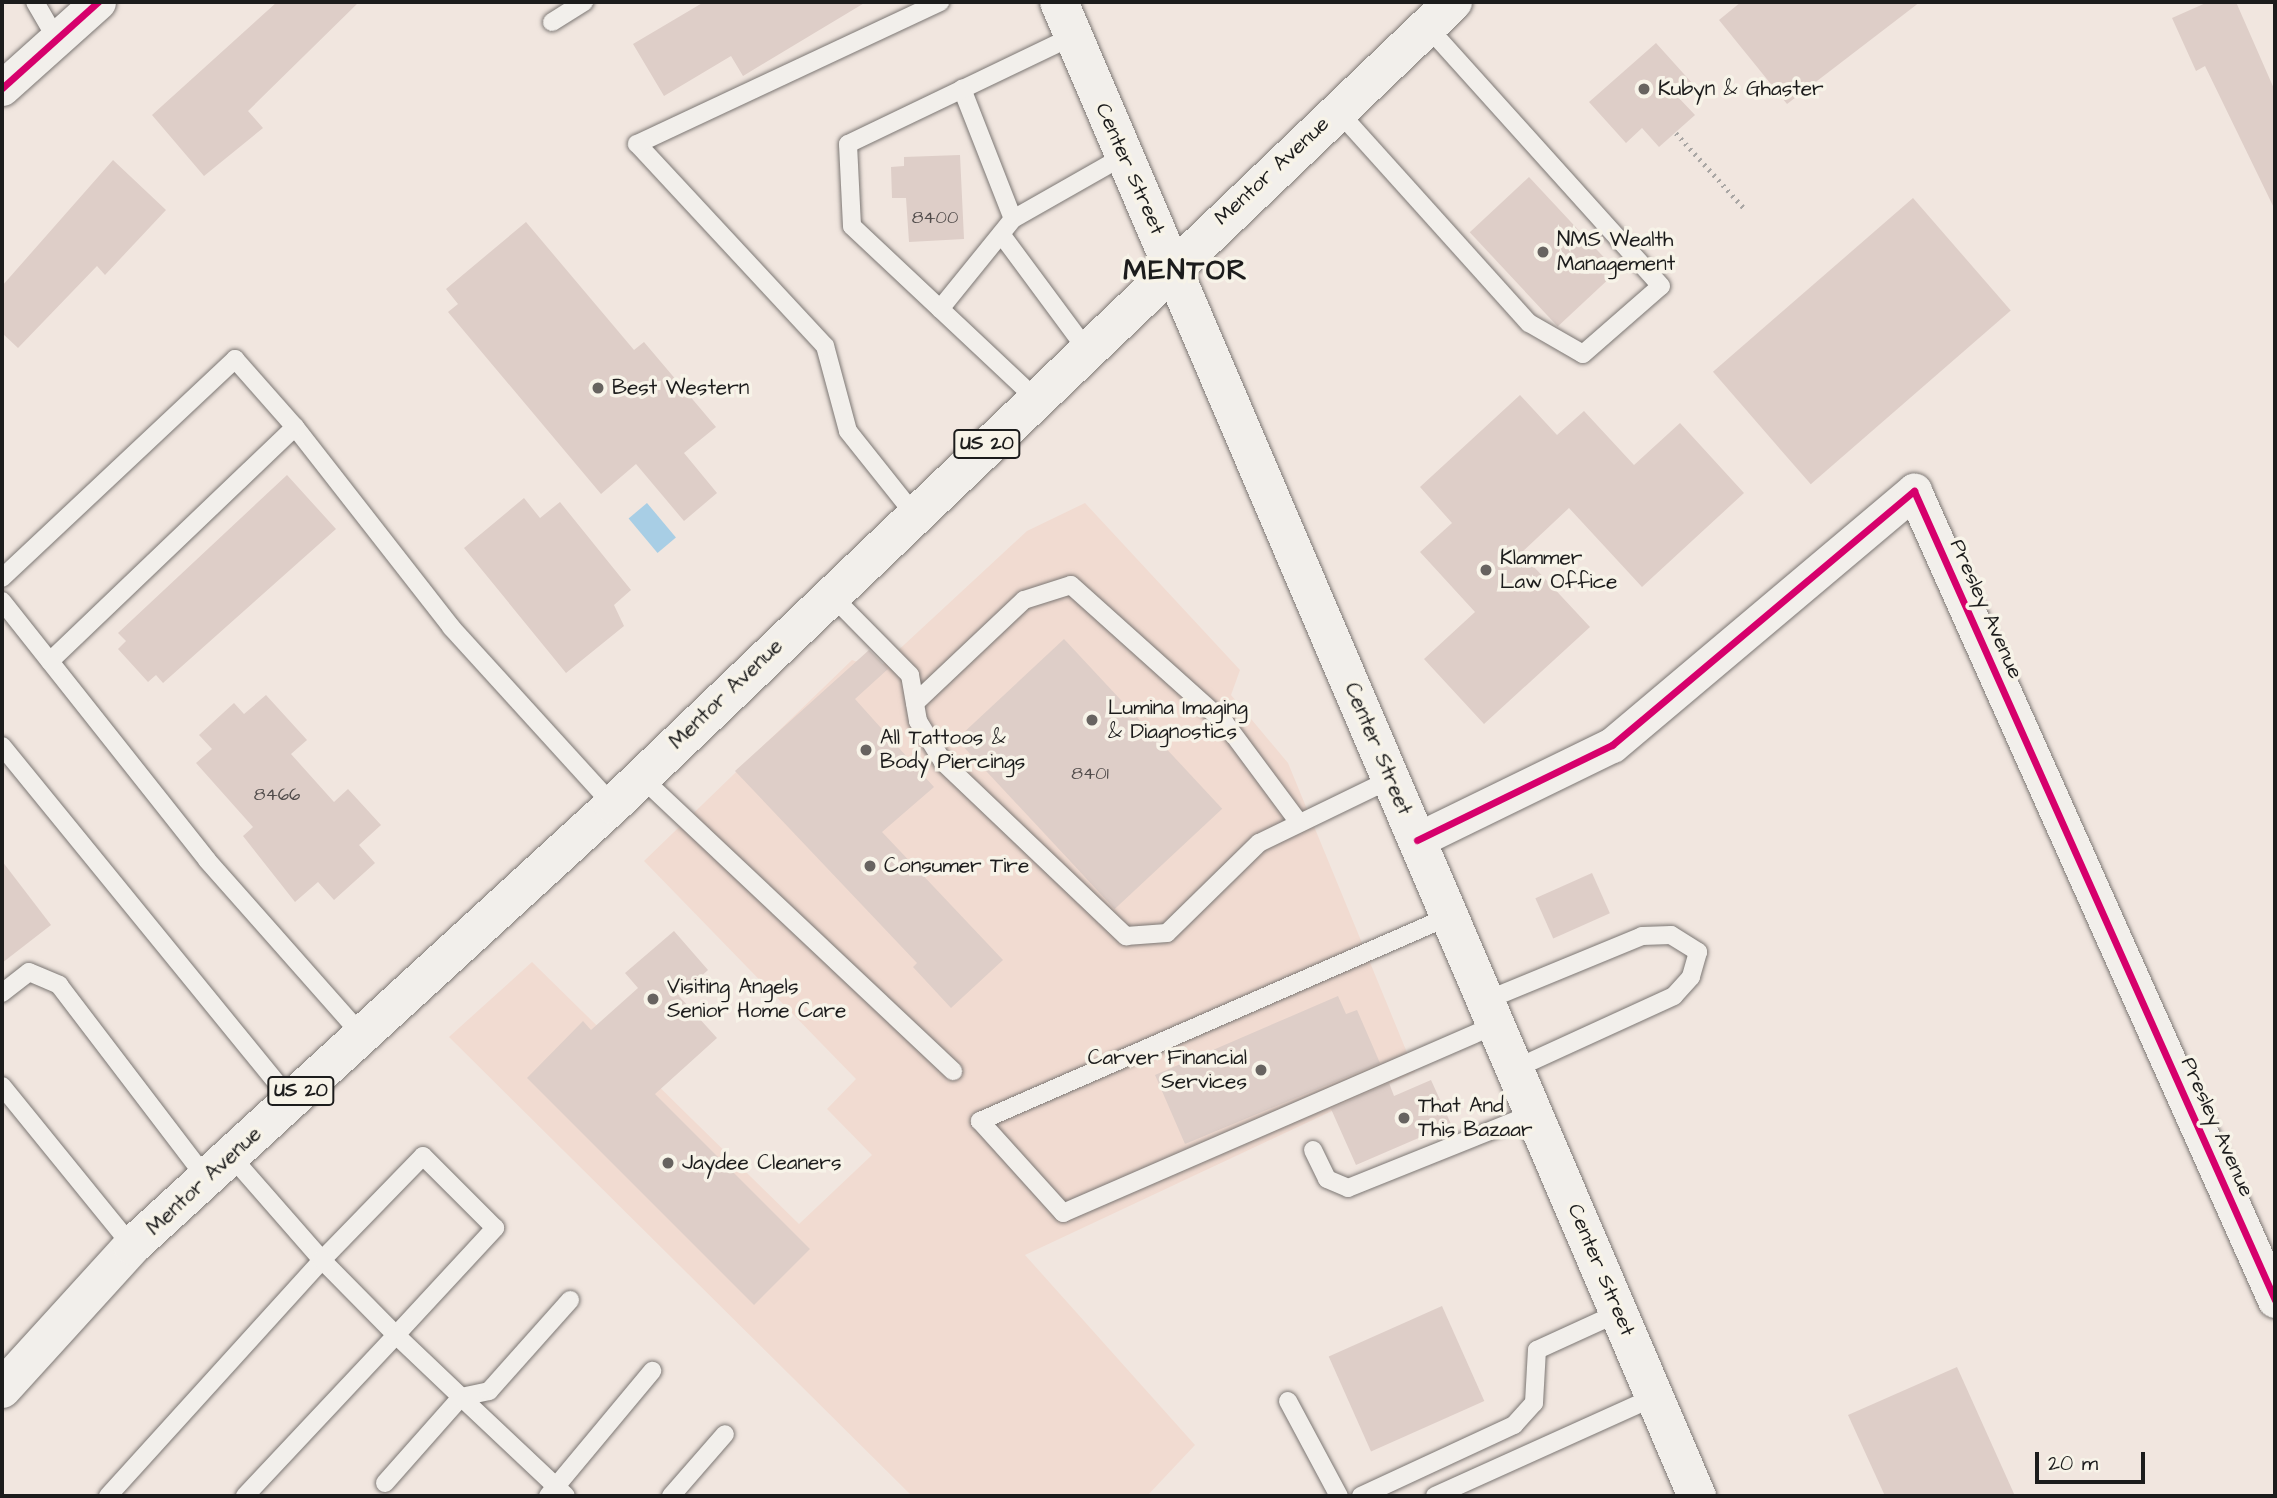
<!DOCTYPE html>
<html>
<head>
<meta charset="utf-8">
<style>
	body { margin:0 }
	#map { position:relative; width:2277px; height:1498px; overflow:hidden; background:#f1e6df; font-family:"Architects Daughter",sans-serif }
	div>[style] { position:absolute }
	.built>* { inset:0; background:#f1dbd1 }
	.water>* { inset:0; background:#a8cee5; transform-origin:0 0 }
	.building>* { inset:0; background:#decec8; transform-origin:0 0 }
	.path>* { height:4.5px; margin-top:-2.25px; transform-origin:0; background:repeating-linear-gradient(90deg,#a9a6a4 0 2px,transparent 0 7px) }
	.roads { filter:drop-shadow(0 0 2px #7c7774) drop-shadow(0 0 2px #7c7774) }
	.service>* { height:18px; margin:-9px; padding:0 9px; transform-origin:9px; border-radius:9px; background:#f2efeb }
	.minor>* { height:35px; margin:-17.5px; padding:0 17.5px; transform-origin:17.5px; border-radius:17.5px; background:#f2efeb }
	.secondary>* { height:38px; margin:-19px; padding:0 19px; transform-origin:19px; border-radius:19px; background:#f2efeb }
	.primary>* { height:38px; margin:-19px; padding:0 19px; transform-origin:19px; border-radius:19px; background:#f2efeb }
	.cycleway>* { height:7px; margin:-3.5px; padding:0 3.5px; transform-origin:3.5px; border-radius:3.5px; background:#d6006c }
	.dots>* { width:19px; height:19px; translate:-50% -50%; box-sizing:border-box; border:4px solid #f7f3e8; border-radius:50% }
	span { translate:-50% -50%; white-space:nowrap; text-align:center; line-height:1.15; -webkit-text-stroke:7px #f7f3e8; paint-order:stroke }
	.number-label { font-size:18px; color:#504b4a }
	.number-label span { -webkit-text-stroke-width:0 }
	.shield-label span { padding:2px 5px; background:#f7f3e8; border:2px solid; border-radius:5px; -webkit-text-stroke-width:0 }
	.shield-label { font-size:19px; color:#1c1c1c; font-weight:700 }
	.poi-label { font-size:21px; color:#1c1c1c }
	.left { translate:0 -50%; text-align:left }
	.right { translate:-100% -50%; text-align:right }
	.street-label { font-size:21px; color:#1c1c1c }
	.district-label { font-size:28px; color:#1c1c1c; font-weight:700; letter-spacing:2px }
	.frame { position:absolute; inset:0; border:4px solid #1c1c1c; pointer-events:none }
	.scale { position:absolute; left:2035px; top:1452px; width:110px; height:32px; box-sizing:border-box; border:4px solid #1c1c1c; border-top:0; padding-left:9px; font-size:21px; line-height:24px; white-space:nowrap; color:#1c1c1c; -webkit-text-stroke:5px #f7f3e8; paint-order:stroke }
</style>
</head>
<body>
<div id="map">
	<div class="built">
		<div style="clip-path:polygon(1085px 503px,1240px 670px,1231px 695px,1288px 763px,1415px 1072px,1025px 1255px,1195px 1445px,1147px 1496px,912px 1496px,449px 1037px,532px 962px,799px 1224px,872px 1155px,827px 1109px,856px 1079px,644px 861px,852px 660px,878px 669px,1027px 531px)"></div>
	</div>
	<div class="water">
		<div style="left:647px;top:503px;width:45px;height:24px;rotate:50deg"></div>
	</div>
	<div class="building">
		<div style="clip-path:polygon(277px 2px,359px 2px,248px 111px,263px 128px,204px 176px,152px 115px)"></div>
		<div style="clip-path:polygon(704px 2px,866px 2px,743px 76px,731px 56px,664px 96px,633px 44px)"></div>
		<div style="clip-path:polygon(1741px 2px,1920px 2px,1787px 104px,1719px 20px)"></div>
		<div style="clip-path:polygon(2208px 2px,2236px 2px,2275px 91px,2275px 210px,2205px 66px,2196px 71px,2172px 18px)"></div>
		<div style="clip-path:polygon(1656px 43px,1692px 83px,1677px 96px,1695px 115px,1659px 147px,1642px 128px,1626px 143px,1589px 102px)"></div>
		<div style="clip-path:polygon(960px 155px,964px 239px,909px 242px,906px 198px,892px 198px,891px 167px,904px 166px,904px 157px)"></div>
		<div style="clip-path:polygon(113px 160px,166px 210px,105px 275px,97px 266px,18px 348px,2px 333px,2px 286px)"></div>
		<div style="left:1529px;top:177px;width:129px;height:81px;rotate:47deg"></div>
		<div style="left:1913px;top:198px;width:149px;height:265px;rotate:49deg"></div>
		<div style="clip-path:polygon(526px 222px,634px 350px,644px 342px,716px 427px,684px 453px,717px 493px,684px 521px,636px 464px,601px 494px,448px 312px,458px 304px,446px 289px)"></div>
		<div style="clip-path:polygon(1520px 395px,1557px 435px,1584px 411px,1634px 465px,1680px 423px,1744px 493px,1642px 587px,1569px 508px,1521px 553px,1590px 627px,1484px 724px,1424px 659px,1475px 612px,1420px 552px,1452px 523px,1420px 487px)"></div>
		<div style="clip-path:polygon(287px 475px,336px 529px,163px 683px,156px 675px,148px 682px,118px 649px,126px 641px,118px 633px)"></div>
		<div style="clip-path:polygon(524px 498px,540px 518px,560px 502px,631px 590px,614px 605px,624px 626px,566px 673px,464px 548px)"></div>
		<div style="left:1064px;top:639px;width:232px;height:147px;rotate:47deg"></div>
		<div style="clip-path:polygon(869px 650px,888px 669px,855px 699px,934px 787px,882px 832px,1003px 960px,951px 1008px,913px 967px,917px 963px,735px 771px)"></div>
		<div style="clip-path:polygon(266px 695px,307px 740px,291px 754px,334px 802px,348px 789px,381px 825px,359px 845px,375px 863px,334px 900px,318px 882px,295px 902px,243px 836px,253px 827px,196px 763px,212px 749px,199px 735px,234px 703px,244px 714px)"></div>
		<div style="clip-path:polygon(2px 861px,51px 925px,2px 963px)"></div>
		<div style="left:1592px;top:873px;width:44px;height:62px;rotate:66deg"></div>
		<div style="clip-path:polygon(674px 931px,708px 970px,679px 996px,717px 1038px,655px 1094px,810px 1249px,754px 1305px,527px 1078px,583px 1021px,591px 1030px,638px 988px,625px 973px)"></div>
		<div style="clip-path:polygon(1338px 996px,1346px 1014px,1357px 1010px,1380px 1063px,1185px 1144px,1155px 1075px)"></div>
		<div style="clip-path:polygon(1431px 1080px,1451px 1124px,1356px 1165px,1331px 1109px,1389px 1083px,1394px 1096px)"></div>
		<div style="left:1442px;top:1306px;width:104px;height:124px;rotate:66deg"></div>
		<div style="clip-path:polygon(1957px 1367px,2015px 1496px,1885px 1496px,1848px 1415px)"></div>
	</div>
	<div class="path">
		<div style="left:1676px;top:133px;width:103px;rotate:47.8deg"></div>
	</div>
	<div class="roads">
		<div class="service">
			<div style="left:35px;top:2px;width:44px;rotate:59.9deg"></div>
			<div style="left:552px;top:22px;width:38px;rotate:-32deg"></div>
			<div style="left:1337px;top:110px;width:287px;rotate:48deg"></div>
			<div style="left:1529px;top:323px;width:62px;rotate:29.9deg"></div>
			<div style="left:1583px;top:354px;width:103px;rotate:-41.1deg"></div>
			<div style="left:1661px;top:286px;width:350px;rotate:-132deg"></div>
			<div style="left:1013px;top:219px;width:128px;rotate:-29.6deg"></div>
			<div style="left:1001px;top:234px;width:143px;rotate:53.5deg"></div>
			<div style="left:940px;top:309px;width:116px;rotate:-51deg"></div>
			<div style="left:1013px;top:219px;width:140px;rotate:-111.4deg"></div>
			<div style="left:1035px;top:398px;width:251px;rotate:-136.8deg"></div>
			<div style="left:852px;top:226px;width:82px;rotate:-92.8deg"></div>
			<div style="left:848px;top:144px;width:250px;rotate:-25.6deg"></div>
			<div style="left:295px;top:427px;width:254px;rotate:52deg"></div>
			<div style="left:451px;top:627px;width:241px;rotate:47.7deg"></div>
			<div style="left:914px;top:514px;width:106px;rotate:-128.5deg"></div>
			<div style="left:848px;top:431px;width:88px;rotate:-105.1deg"></div>
			<div style="left:825px;top:346px;width:276px;rotate:-132.9deg"></div>
			<div style="left:637px;top:144px;width:335px;rotate:-25.1deg"></div>
			<div style="left:2px;top:578px;width:320px;rotate:-43.2deg"></div>
			<div style="left:235px;top:359px;width:91px;rotate:48.6deg"></div>
			<div style="left:295px;top:427px;width:339px;rotate:136.3deg"></div>
			<div style="left:830px;top:594px;width:114px;rotate:45.4deg"></div>
			<div style="left:910px;top:675px;width:47px;rotate:80.1deg"></div>
			<div style="left:918px;top:721px;width:48px;rotate:58.6deg"></div>
			<div style="left:943px;top:762px;width:253px;rotate:43.6deg"></div>
			<div style="left:1126px;top:936px;width:41px;rotate:-4.2deg"></div>
			<div style="left:1167px;top:933px;width:129px;rotate:-44.4deg"></div>
			<div style="left:1259px;top:843px;width:147px;rotate:-25.9deg"></div>
			<div style="left:2px;top:601px;width:330px;rotate:51.6deg"></div>
			<div style="left:207px;top:860px;width:234px;rotate:48.5deg"></div>
			<div style="left:915px;top:703px;width:150px;rotate:-43.4deg"></div>
			<div style="left:1024px;top:600px;width:49px;rotate:-17.7deg"></div>
			<div style="left:1071px;top:585px;width:207px;rotate:41.9deg"></div>
			<div style="left:1225px;top:723px;width:121px;rotate:53.4deg"></div>
			<div style="left:2px;top:746px;width:457px;rotate:50.8deg"></div>
			<div style="left:641px;top:777px;width:429px;rotate:43.3deg"></div>
			<div style="left:1450px;top:916px;width:513px;rotate:156.43deg"></div>
			<div style="left:980px;top:1121px;width:124px;rotate:47.9deg"></div>
			<div style="left:1063px;top:1213px;width:473px;rotate:-23.5deg"></div>
			<div style="left:2px;top:993px;width:34px;rotate:-38deg"></div>
			<div style="left:29px;top:972px;width:33px;rotate:23deg"></div>
			<div style="left:59px;top:985px;width:243px;rotate:52.7deg"></div>
			<div style="left:1487px;top:1000px;width:168px;rotate:-22.4deg"></div>
			<div style="left:1642px;top:936px;width:29px;rotate:-2deg"></div>
			<div style="left:1671px;top:935px;width:32px;rotate:32deg"></div>
			<div style="left:1698px;top:952px;width:26px;rotate:106deg"></div>
			<div style="left:1691px;top:977px;width:25px;rotate:132deg"></div>
			<div style="left:1674px;top:996px;width:173px;rotate:155.4deg"></div>
			<div style="left:2px;top:1086px;width:206px;rotate:50.9deg"></div>
			<div style="left:1313px;top:1150px;width:32px;rotate:64deg"></div>
			<div style="left:1327px;top:1179px;width:23px;rotate:23deg"></div>
			<div style="left:1348px;top:1188px;width:201px;rotate:-21.9deg"></div>
			<div style="left:1288px;top:1401px;width:108px;rotate:61.8deg"></div>
			<div style="left:385px;top:1483px;width:115px;rotate:-48.5deg"></div>
			<div style="left:461px;top:1397px;width:29px;rotate:-12deg"></div>
			<div style="left:489px;top:1391px;width:122px;rotate:-48.3deg"></div>
			<div style="left:108px;top:1496px;width:319px;rotate:-47.8deg"></div>
			<div style="left:322px;top:1260px;width:138px;rotate:-131.2deg"></div>
			<div style="left:245px;top:1496px;width:221px;rotate:-46.8deg"></div>
			<div style="left:396px;top:1335px;width:146px;rotate:-47.2deg"></div>
			<div style="left:495px;top:1228px;width:102px;rotate:-135deg"></div>
			<div style="left:423px;top:1156px;width:145px;rotate:134.2deg"></div>
			<div style="left:322px;top:1260px;width:105px;rotate:45.4deg"></div>
			<div style="left:396px;top:1335px;width:90px;rotate:43.6deg"></div>
			<div style="left:461px;top:1397px;width:144px;rotate:43.3deg"></div>
			<div style="left:548px;top:1496px;width:163px;rotate:-50.2deg"></div>
			<div style="left:671px;top:1496px;width:82px;rotate:-48.9deg"></div>
			<div style="left:1361px;top:1496px;width:169px;rotate:-24.9deg"></div>
			<div style="left:1514px;top:1425px;width:30px;rotate:-48deg"></div>
			<div style="left:1534px;top:1403px;width:53px;rotate:-86.8deg"></div>
			<div style="left:1537px;top:1350px;width:89px;rotate:-24.6deg"></div>
			<div style="left:1435px;top:1496px;width:240px;rotate:-24.3deg"></div>
		</div>
		<div class="minor">
			<div style="left:2px;top:88px;width:129px;rotate:-41.9deg"></div>
			<div style="left:1417px;top:840px;width:217px;rotate:-26deg"></div>
			<div style="left:1612px;top:745px;width:395px;rotate:-40.1deg"></div>
			<div style="left:1914px;top:491px;width:886px;rotate:65.95deg"></div>
		</div>
		<div class="secondary">
			<div style="left:1059px;top:2px;width:1625px;rotate:66.88deg"></div>
		</div>
		<div class="primary">
			<div style="left:2px;top:1389px;width:193px;rotate:-47.7deg"></div>
			<div style="left:132px;top:1246px;width:653px;rotate:-42.52deg"></div>
			<div style="left:613px;top:805px;width:1162px;rotate:-43.71deg"></div>
		</div>
	</div>
	<div class="cycleway">
		<div style="left:2px;top:88px;width:129px;rotate:-41.9deg"></div>
		<div style="left:1417px;top:840px;width:217px;rotate:-26deg"></div>
		<div style="left:1612px;top:745px;width:395px;rotate:-40.1deg"></div>
		<div style="left:1914px;top:491px;width:886px;rotate:65.95deg"></div>
	</div>
	<div class="dots">
		<div style="left:1644px;top:89px;background:#676360"></div>
		<div style="left:1543px;top:252px;background:#676360"></div>
		<div style="left:598px;top:388px;background:#676360"></div>
		<div style="left:1486px;top:570px;background:#676360"></div>
		<div style="left:1092px;top:720px;background:#676360"></div>
		<div style="left:866px;top:750px;background:#676360"></div>
		<div style="left:870px;top:866px;background:#676360"></div>
		<div style="left:653px;top:999px;background:#676360"></div>
		<div style="left:1261px;top:1070px;background:#676360"></div>
		<div style="left:1404px;top:1118px;background:#676360"></div>
		<div style="left:668px;top:1163px;background:#676360"></div>
	</div>
	<div class="number-label">
		<span style="left:935px;top:218px">8400</span>
		<span style="left:1090px;top:774px">8401</span>
		<span style="left:277px;top:795px">8466</span>
	</div>
	<div class="shield-label">
		<span style="left:987px;top:444px">US 20</span>
		<span style="left:301px;top:1091px">US 20</span>
	</div>
	<div class="poi-label">
		<span class="left" style="left:1658px;top:89px">Kubyn &amp; Ghaster</span>
		<span class="left" style="left:1557px;top:252px">NMS Wealth<br>Management</span>
		<span class="left" style="left:612px;top:388px">Best Western</span>
		<span class="left" style="left:1500px;top:570px">Klammer<br>Law Office</span>
		<span class="left" style="left:1108px;top:720px">Lumina Imaging<br>&amp; Diagnostics</span>
		<span class="left" style="left:880px;top:750px">All Tattoos &amp;<br>Body Piercings</span>
		<span class="left" style="left:884px;top:866px">Consumer Tire</span>
		<span class="left" style="left:667px;top:999px">Visiting Angels<br>Senior Home Care</span>
		<span class="right" style="left:1247px;top:1070px">Carver Financial<br>Services</span>
		<span class="left" style="left:1418px;top:1118px">That And<br>This Bazaar</span>
		<span class="left" style="left:682px;top:1163px">Jaydee Cleaners</span>
	</div>
	<div class="street-label">
		<span style="left:1130px;top:169px;rotate:66deg">Center Street</span>
		<span style="left:1272px;top:171px;rotate:-43deg">Mentor Avenue</span>
		<span style="left:1986px;top:609px;rotate:66deg">Presley Avenue</span>
		<span style="left:726px;top:694px;rotate:-44deg">Mentor Avenue</span>
		<span style="left:1378px;top:749px;rotate:67deg">Center Street</span>
		<span style="left:2217px;top:1127px;rotate:66deg">Presley Avenue</span>
		<span style="left:204px;top:1181px;rotate:-43deg">Mentor Avenue</span>
		<span style="left:1601px;top:1270px;rotate:67deg">Center Street</span>
	</div>
	<div class="district-label">
		<span style="left:1186px;top:271px">MENTOR</span>
	</div>
	<div class="frame"></div>
	<div class="scale">20 m</div>
</div>
</body>
</html>
